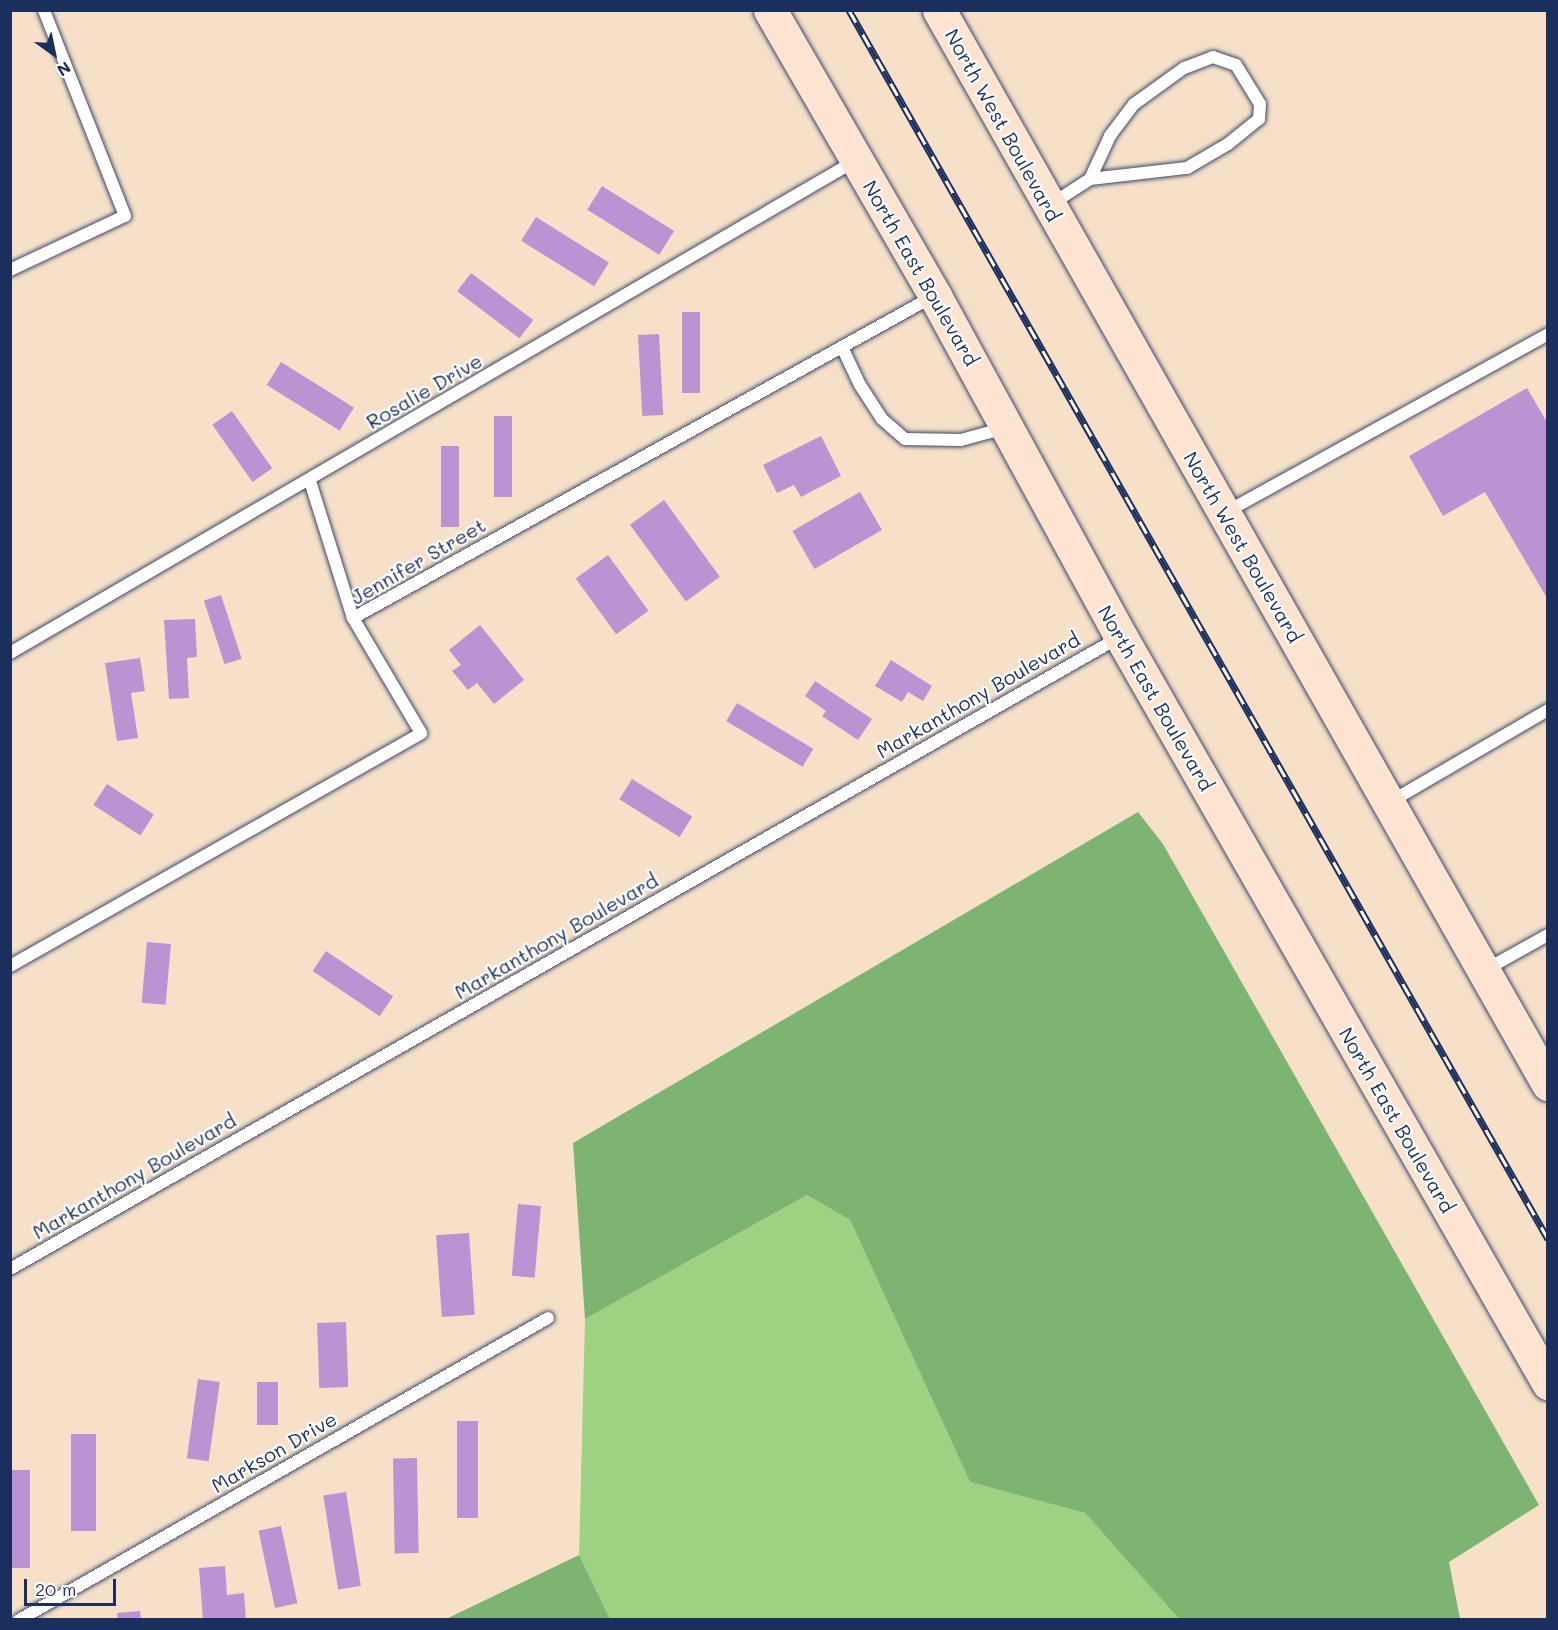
<!DOCTYPE html>
<html>
<head>
<meta charset="utf-8">
<style>
	body { margin:0 }
	#map { position:relative; width:1558px; height:1630px; overflow:hidden; background:#f6e1c8; font-family:Mali,sans-serif }
	div>[style] { position:absolute }
	.green>* { inset:0; background:#9dd283 }
	.forest>* { inset:0; background:#7eb471 }
	.building>* { inset:0; background:#b994d2; transform-origin:0 0 }
	.roads { filter:drop-shadow(0 0 2px #3c4a6e) drop-shadow(0 0 2px #3c4a6e) }
	.service>* { height:12px; margin:-6px; padding:0 6px; transform-origin:6px; border-radius:6px; background:#fff }
	.secondary>* { height:33px; margin:-16.5px; padding:0 16.5px; transform-origin:16.5px; border-radius:16.5px; background:#fde4d1 }
	.rail>* { height:7px; margin-top:-3.5px; transform-origin:0; background:repeating-linear-gradient(90deg,#fff 0 14px,#1b2f5e 0 28px); box-sizing:border-box; border-block:2px solid #1b2f5e }
	span { translate:-50% -50%; white-space:nowrap; text-align:center; line-height:1.15; -webkit-text-stroke:4.5px #fff; paint-order:stroke }
	.street-label { font-size:20px; color:#1b2f5e }
	.frame { position:absolute; inset:0; border:12px solid #1b2f5e; pointer-events:none }
	.north { position:absolute; left:24px; top:24px; width:60px; height:60px; -webkit-text-stroke:4px #fff; paint-order:stroke; rotate:147deg; font-size:16px; font-weight:700; line-height:24px; text-align:center; color:#1b2f5e }
	.north::after { content:''; display:block; margin:auto; width:21px; height:27px; background:#1b2f5e; clip-path:polygon(50% 0,100% 100%,50% 72%,0 100%) }
	.scale { position:absolute; left:24px; top:1579px; width:92px; height:27px; box-sizing:border-box; border:3px solid #1b2f5e; border-top:0; padding-left:8px; font-size:18px; line-height:21px; white-space:nowrap; color:#1b2f5e; -webkit-text-stroke:4px #fff; paint-order:stroke }
</style>
</head>
<body>
<div id="map">
	<div class="green">
		<div style="clip-path:polygon(807px 1195px,850px 1220px,970px 1482px,1085px 1513px,1179px 1619px,610px 1619px,579px 1555px,585px 1319px)"></div>
	</div>
	<div class="forest">
		<div style="clip-path:polygon(1138px 812px,1163px 844px,1539px 1505px,1449px 1562px,1460px 1619px,1179px 1619px,1085px 1513px,970px 1482px,850px 1220px,807px 1195px,585px 1319px,573px 1143px)"></div>
		<div style="clip-path:polygon(579px 1555px,610px 1619px,446px 1619px)"></div>
	</div>
	<div class="building">
		<div style="left:602px;top:186px;width:85px;height:28px;rotate:32deg"></div>
		<div style="left:536px;top:217px;width:86px;height:28px;rotate:32deg"></div>
		<div style="left:471px;top:273px;width:78px;height:23px;rotate:37deg"></div>
		<div style="left:682px;top:312px;width:18px;height:81px"></div>
		<div style="left:659px;top:334px;width:81px;height:21px;rotate:87deg"></div>
		<div style="left:281px;top:362px;width:86px;height:27px;rotate:32deg"></div>
		<div style="clip-path:polygon(1527px 388px,1548px 424px,1548px 600px,1485px 492px,1443px 516px,1409px 456px)"></div>
		<div style="left:232px;top:411px;width:70px;height:24px;rotate:55deg"></div>
		<div style="left:494px;top:416px;width:18px;height:81px"></div>
		<div style="clip-path:polygon(821px 436px,841px 476px,801px 497px,794px 485px,777px 493px,763px 465px)"></div>
		<div style="left:441px;top:446px;width:18px;height:81px"></div>
		<div style="left:860px;top:492px;width:44px;height:78px;rotate:60deg"></div>
		<div style="left:664px;top:500px;width:95px;height:42px;rotate:54deg"></div>
		<div style="left:608px;top:555px;width:69px;height:40px;rotate:54deg"></div>
		<div style="left:221px;top:595px;width:67px;height:18px;rotate:72deg"></div>
		<div style="clip-path:polygon(195px 619px,197px 657px,187px 658px,189px 698px,169px 699px,164px 620px)"></div>
		<div style="clip-path:polygon(480px 625px,524px 680px,494px 704px,477px 683px,468px 690px,452px 671px,461px 665px,449px 650px)"></div>
		<div style="clip-path:polygon(140px 658px,145px 691px,131px 693px,138px 738px,117px 741px,105px 663px)"></div>
		<div style="clip-path:polygon(891px 660px,932px 686px,923px 701px,908px 692px,902px 702px,875px 686px)"></div>
		<div style="clip-path:polygon(815px 681px,872px 719px,858px 740px,822px 716px,826px 711px,805px 696px)"></div>
		<div style="left:737px;top:703px;width:89px;height:21px;rotate:31deg"></div>
		<div style="left:632px;top:779px;width:71px;height:24px;rotate:32deg"></div>
		<div style="left:107px;top:784px;width:56px;height:25px;rotate:33deg"></div>
		<div style="left:147px;top:942px;width:24px;height:61px;rotate:5deg"></div>
		<div style="left:326px;top:951px;width:81px;height:24px;rotate:34deg"></div>
		<div style="left:518px;top:1204px;width:23px;height:72px;rotate:5deg"></div>
		<div style="left:469px;top:1233px;width:82px;height:33px;rotate:86deg"></div>
		<div style="left:346px;top:1322px;width:65px;height:29px;rotate:88deg"></div>
		<div style="left:198px;top:1379px;width:22px;height:80px;rotate:8deg"></div>
		<div style="left:257px;top:1382px;width:21px;height:43px"></div>
		<div style="left:457px;top:1421px;width:21px;height:97px"></div>
		<div style="left:71px;top:1434px;width:25px;height:97px"></div>
		<div style="left:417px;top:1458px;width:95px;height:24px;rotate:89deg"></div>
		<div style="left:10px;top:1470px;width:20px;height:98px"></div>
		<div style="left:346px;top:1492px;width:95px;height:23px;rotate:81deg"></div>
		<div style="left:281px;top:1526px;width:79px;height:23px;rotate:78deg"></div>
		<div style="clip-path:polygon(225px 1566px,227px 1595px,244px 1593px,246px 1620px,203px 1620px,199px 1568px)"></div>
		<div style="clip-path:polygon(140px 1611px,141px 1620px,118px 1620px,117px 1613px)"></div>
	</div>
	<div class="roads">
		<div class="service">
			<div style="left:1050px;top:205px;width:48px;rotate:-33deg"></div>
			<div style="left:1090px;top:179px;width:98px;rotate:-6.5deg"></div>
			<div style="left:1187px;top:168px;width:48px;rotate:-30.3deg"></div>
			<div style="left:1228px;top:144px;width:40px;rotate:-39deg"></div>
			<div style="left:1259px;top:119px;width:15px;rotate:-86deg"></div>
			<div style="left:1260px;top:104px;width:46px;rotate:-121.6deg"></div>
			<div style="left:1236px;top:65px;width:24px;rotate:-161deg"></div>
			<div style="left:1213px;top:57px;width:31px;rotate:159deg"></div>
			<div style="left:1184px;top:68px;width:62px;rotate:144.2deg"></div>
			<div style="left:1134px;top:104px;width:40px;rotate:127deg"></div>
			<div style="left:1110px;top:136px;width:47px;rotate:114.9deg"></div>
			<div style="left:10px;top:270px;width:127px;rotate:-25.2deg"></div>
			<div style="left:125px;top:216px;width:221px;rotate:-111.5deg"></div>
			<div style="left:842px;top:347px;width:42px;rotate:64.7deg"></div>
			<div style="left:860px;top:385px;width:40px;rotate:57.1deg"></div>
			<div style="left:882px;top:419px;width:30px;rotate:41deg"></div>
			<div style="left:905px;top:439px;width:56px;rotate:1deg"></div>
			<div style="left:961px;top:440px;width:46px;rotate:-15.3deg"></div>
			<div style="left:310px;top:481px;width:144px;rotate:72.6deg"></div>
			<div style="left:1226px;top:512px;width:368px;rotate:-28.9deg"></div>
			<div style="left:10px;top:653px;width:978px;rotate:-30.21deg"></div>
			<div style="left:1390px;top:802px;width:183px;rotate:-30.2deg"></div>
			<div style="left:10px;top:966px;width:472px;rotate:-29.5deg"></div>
			<div style="left:421px;top:733px;width:134px;rotate:-120.6deg"></div>
			<div style="left:353px;top:618px;width:664px;rotate:-29deg"></div>
			<div style="left:1485px;top:970px;width:72px;rotate:-29.1deg"></div>
			<div style="left:10px;top:1269px;width:1277px;rotate:-29.66deg"></div>
			<div style="left:19px;top:1620px;width:609px;rotate:-29.72deg"></div>
		</div>
		<div class="secondary">
			<div style="left:770px;top:10px;width:330px;rotate:60deg"></div>
			<div style="left:935px;top:296px;width:388px;rotate:61.4deg"></div>
			<div style="left:1121px;top:637px;width:860px;rotate:60.21deg"></div>
			<div style="left:939px;top:10px;width:1235px;rotate:60.45deg"></div>
		</div>
	</div>
	<div class="rail">
		<div style="left:849px;top:10px;width:1414px;rotate:60.37deg"></div>
	</div>
	<div class="street-label">
		<span style="left:1003px;top:125px;rotate:61deg">North West Boulevard</span>
		<span style="left:921px;top:273px;rotate:60deg">North East Boulevard</span>
		<span style="left:424px;top:391px;rotate:-30deg">Rosalie Drive</span>
		<span style="left:1243px;top:547px;rotate:60deg">North West Boulevard</span>
		<span style="left:418px;top:561px;rotate:-30deg">Jennifer Street</span>
		<span style="left:978px;top:695px;rotate:-30deg">Markanthony Boulevard</span>
		<span style="left:1156px;top:698px;rotate:60deg">North East Boulevard</span>
		<span style="left:556px;top:936px;rotate:-30deg">Markanthony Boulevard</span>
		<span style="left:1397px;top:1120px;rotate:60deg">North East Boulevard</span>
		<span style="left:134px;top:1176px;rotate:-30deg">Markanthony Boulevard</span>
		<span style="left:274px;top:1452px;rotate:-30deg">Markson Drive</span>
	</div>
	<div class="frame"></div>
	<div class="north">N</div>
	<div class="scale">20 m</div>
</div>
</body>
</html>
